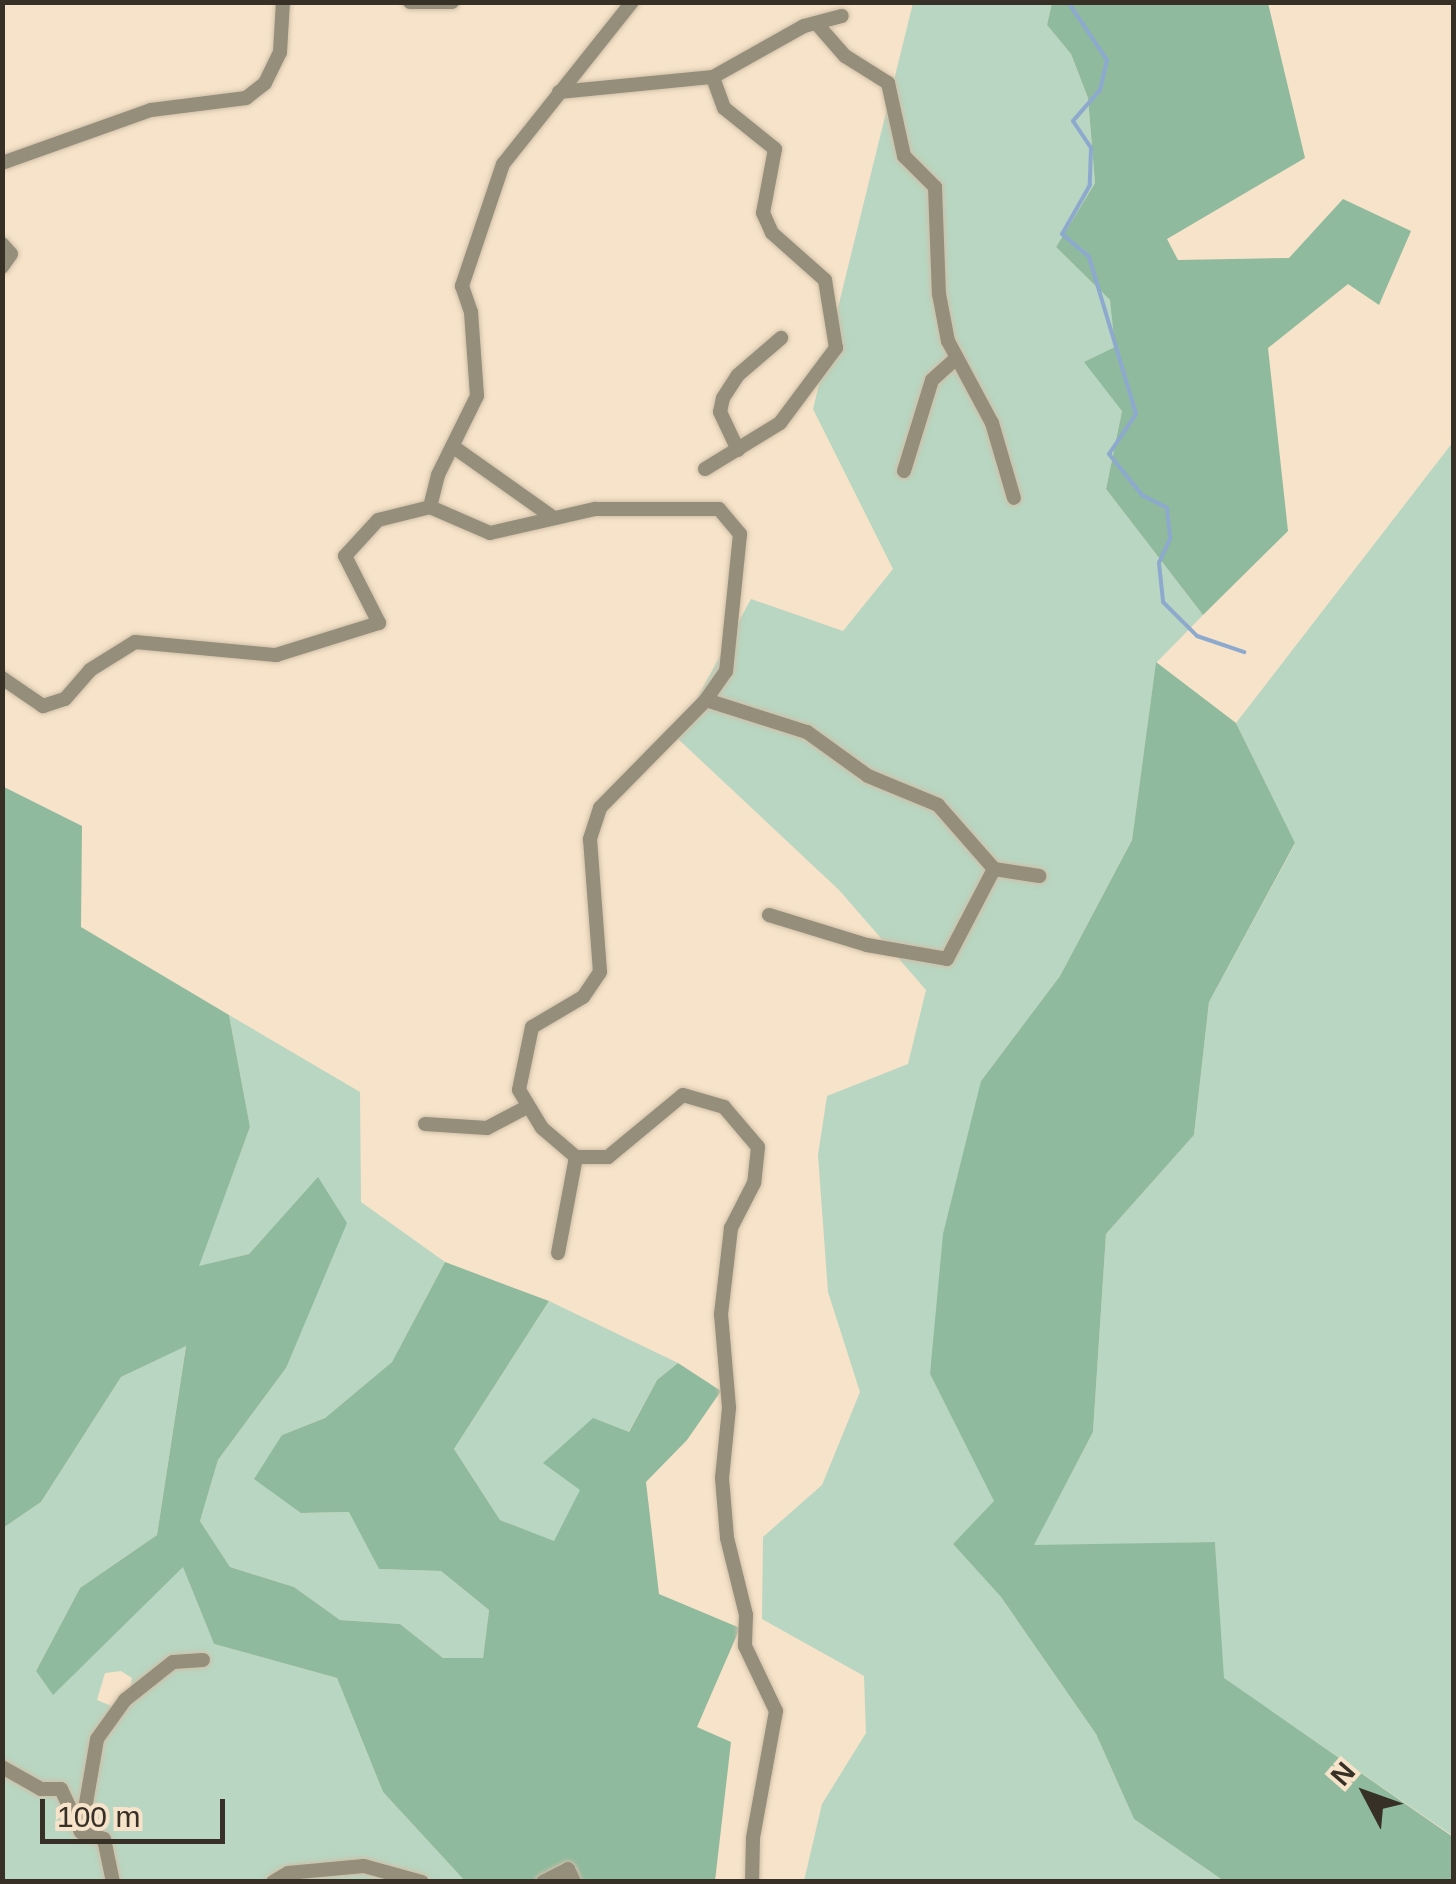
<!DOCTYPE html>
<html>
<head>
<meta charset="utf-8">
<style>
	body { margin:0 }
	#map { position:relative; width:1456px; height:1884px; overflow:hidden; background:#f6e3c9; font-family:Arial,sans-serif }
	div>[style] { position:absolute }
	.green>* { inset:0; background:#b8d6c1 }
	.forest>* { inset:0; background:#8fba9d }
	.stream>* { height:4px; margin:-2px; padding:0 2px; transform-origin:2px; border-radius:2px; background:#8daace }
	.roads { filter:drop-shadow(0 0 2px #d0bfa8) drop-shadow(0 0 2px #d0bfa8) }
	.minor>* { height:14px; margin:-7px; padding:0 7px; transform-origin:7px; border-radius:7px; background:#948e7b }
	span { translate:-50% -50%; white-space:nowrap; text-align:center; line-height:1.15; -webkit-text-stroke:8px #f6e3c9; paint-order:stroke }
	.frame { position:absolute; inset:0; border:5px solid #373026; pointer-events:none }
	.north { position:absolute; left:1316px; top:1744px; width:100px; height:100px; -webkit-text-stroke:8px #f6e3c9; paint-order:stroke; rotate:311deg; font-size:28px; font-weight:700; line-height:40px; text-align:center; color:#373026 }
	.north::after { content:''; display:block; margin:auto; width:35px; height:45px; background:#373026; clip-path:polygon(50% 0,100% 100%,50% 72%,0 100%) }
	.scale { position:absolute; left:40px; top:1799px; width:185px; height:45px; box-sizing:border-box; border:5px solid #373026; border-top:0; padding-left:12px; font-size:30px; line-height:35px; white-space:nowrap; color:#373026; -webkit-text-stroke:8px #f6e3c9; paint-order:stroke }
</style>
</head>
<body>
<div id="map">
	<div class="green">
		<div style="clip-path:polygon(913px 3px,1052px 3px,1047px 25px,1071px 54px,1088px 98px,1095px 183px,1056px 247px,1110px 300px,1118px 346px,1122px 411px,1106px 489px,1203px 615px,1156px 663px,1132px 840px,1060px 976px,981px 1081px,930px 1374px,995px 1501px,953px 1544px,1001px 1597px,1096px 1734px,1134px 1819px,1224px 1881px,804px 1881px,822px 1804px,866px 1733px,864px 1676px,762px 1619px,763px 1537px,822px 1485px,860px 1392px,828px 1292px,818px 1155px,827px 1096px,908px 1064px,926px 990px,839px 890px,676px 737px,751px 599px,843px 631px,893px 569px,813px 409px)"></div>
		<div style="clip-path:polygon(1453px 442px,1453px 1836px,1223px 1678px,1215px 1542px,1033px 1546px,1093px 1432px,1106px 1234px,1194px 1135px,1209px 1002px,1295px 844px,1236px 723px)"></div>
		<div style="clip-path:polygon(229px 1015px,360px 1092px,361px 1202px,445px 1262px,392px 1362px,325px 1418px,282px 1435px,301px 1513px,350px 1512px,379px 1569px,441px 1571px,489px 1610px,483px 1658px,443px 1658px,400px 1624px,340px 1620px,294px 1587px,230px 1567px,200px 1521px,218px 1460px,286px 1368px,318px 1178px,249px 1254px,198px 1267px,250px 1127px)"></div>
		<div style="clip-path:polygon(549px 1301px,678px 1363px,657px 1380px,628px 1433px,544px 1463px,581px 1489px,554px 1542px,500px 1520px,454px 1449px)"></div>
		<div style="clip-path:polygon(evenodd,186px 1345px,157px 1535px,80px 1588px,36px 1671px,53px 1694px,183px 1566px,214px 1644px,337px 1678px,383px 1792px,465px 1881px,3px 1882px,3px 1528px,41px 1502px,121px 1377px,186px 1345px,121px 1671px,132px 1678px,128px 1703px,116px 1708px,97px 1700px,105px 1673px,121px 1671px)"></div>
	</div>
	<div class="forest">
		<div style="clip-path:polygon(1052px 3px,1268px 3px,1305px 158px,1167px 239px,1178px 260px,1289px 258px,1343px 199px,1411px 231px,1379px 305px,1348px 284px,1268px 348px,1288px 531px,1203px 615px,1106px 489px,1122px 411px,1084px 362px,1115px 347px,1110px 300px,1056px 247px,1095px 183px,1088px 98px,1071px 54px,1047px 25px)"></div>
		<div style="clip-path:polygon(1156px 662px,1236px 723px,1295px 843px,1209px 1002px,1194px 1135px,1106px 1234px,1093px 1432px,1034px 1545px,1215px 1542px,1224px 1678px,1453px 1837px,1453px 1881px,1224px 1881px,1134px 1819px,1096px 1734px,1001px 1597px,953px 1544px,994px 1501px,930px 1374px,943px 1234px,981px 1081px,1060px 976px,1132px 840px)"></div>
		<div style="clip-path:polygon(2px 786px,82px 826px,81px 927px,229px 1015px,250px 1127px,199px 1266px,249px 1254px,318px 1177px,347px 1223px,286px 1368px,218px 1460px,200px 1521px,230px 1567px,294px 1587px,340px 1620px,400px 1624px,443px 1658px,483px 1658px,489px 1610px,441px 1571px,379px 1569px,349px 1512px,301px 1513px,254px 1479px,282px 1435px,325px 1418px,392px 1362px,445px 1262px,549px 1301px,454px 1449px,500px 1520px,554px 1541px,580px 1490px,543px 1463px,593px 1418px,629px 1432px,657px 1380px,678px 1363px,721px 1391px,687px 1440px,646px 1482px,659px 1594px,740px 1628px,697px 1727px,731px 1742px,715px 1881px,465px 1881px,383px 1792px,337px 1678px,214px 1644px,183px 1567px,53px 1695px,36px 1671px,80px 1588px,157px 1535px,186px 1346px,121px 1377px,41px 1502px,3px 1528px)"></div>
	</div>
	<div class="stream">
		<div style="left:1068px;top:2px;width:70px;rotate:56.1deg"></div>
		<div style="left:1107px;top:60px;width:31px;rotate:103deg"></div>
		<div style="left:1100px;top:90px;width:41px;rotate:131.1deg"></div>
		<div style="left:1073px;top:121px;width:32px;rotate:56deg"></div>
		<div style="left:1091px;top:148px;width:37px;rotate:92deg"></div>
		<div style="left:1090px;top:185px;width:56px;rotate:119.7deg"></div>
		<div style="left:1062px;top:234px;width:35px;rotate:40deg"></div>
		<div style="left:1089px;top:257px;width:164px;rotate:73.3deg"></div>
		<div style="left:1136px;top:414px;width:48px;rotate:124deg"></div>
		<div style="left:1109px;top:454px;width:53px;rotate:51.2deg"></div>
		<div style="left:1142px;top:495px;width:28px;rotate:27deg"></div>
		<div style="left:1167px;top:508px;width:31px;rotate:84deg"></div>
		<div style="left:1170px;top:539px;width:26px;rotate:115deg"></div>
		<div style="left:1159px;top:563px;width:39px;rotate:84deg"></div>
		<div style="left:1163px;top:602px;width:48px;rotate:45deg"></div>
		<div style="left:1197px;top:636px;width:50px;rotate:18.8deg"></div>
	</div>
	<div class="roads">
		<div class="minor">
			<div style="left:410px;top:2px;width:42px"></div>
			<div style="left:632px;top:2px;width:207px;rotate:128.5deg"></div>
			<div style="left:503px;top:164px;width:129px;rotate:108.6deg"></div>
			<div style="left:462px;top:286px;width:28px;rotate:71deg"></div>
			<div style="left:471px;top:312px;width:84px;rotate:85.9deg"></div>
			<div style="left:477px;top:396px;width:88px;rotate:116.3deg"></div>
			<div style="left:438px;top:475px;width:33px;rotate:104deg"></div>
			<div style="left:430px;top:507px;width:65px;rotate:23.4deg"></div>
			<div style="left:490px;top:533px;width:108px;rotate:-12.9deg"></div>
			<div style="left:595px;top:509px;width:124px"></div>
			<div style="left:719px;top:509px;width:33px;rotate:50deg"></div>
			<div style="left:740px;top:534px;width:138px;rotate:95.8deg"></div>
			<div style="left:726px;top:671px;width:35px;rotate:125deg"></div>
			<div style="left:706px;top:700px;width:151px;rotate:134.5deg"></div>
			<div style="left:600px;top:808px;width:33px;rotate:108deg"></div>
			<div style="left:590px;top:839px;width:133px;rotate:85.7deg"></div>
			<div style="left:600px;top:972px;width:30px;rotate:124deg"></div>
			<div style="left:583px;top:997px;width:59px;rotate:149.5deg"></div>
			<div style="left:532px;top:1027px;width:64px;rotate:101.7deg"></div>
			<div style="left:519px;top:1090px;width:44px;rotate:58.8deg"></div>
			<div style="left:542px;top:1128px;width:45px;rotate:40.5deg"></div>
			<div style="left:576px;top:1157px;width:32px"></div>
			<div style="left:608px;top:1157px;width:97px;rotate:-39.6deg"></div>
			<div style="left:683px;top:1095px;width:43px;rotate:16.3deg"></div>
			<div style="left:724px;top:1107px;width:52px;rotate:49.6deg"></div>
			<div style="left:758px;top:1147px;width:36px;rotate:96deg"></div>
			<div style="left:754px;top:1183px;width:51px;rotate:117.1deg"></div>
			<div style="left:731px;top:1228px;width:87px;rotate:96.6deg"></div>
			<div style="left:721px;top:1314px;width:94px;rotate:85.1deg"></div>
			<div style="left:729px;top:1408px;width:70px;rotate:95.7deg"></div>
			<div style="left:722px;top:1478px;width:60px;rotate:85.2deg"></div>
			<div style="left:727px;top:1538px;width:79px;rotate:76.1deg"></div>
			<div style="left:746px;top:1615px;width:31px;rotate:92deg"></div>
			<div style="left:745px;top:1646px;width:72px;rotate:64.5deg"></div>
			<div style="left:776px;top:1711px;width:129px;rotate:100.3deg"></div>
			<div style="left:753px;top:1838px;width:44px;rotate:91.3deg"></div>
			<div style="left:816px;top:23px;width:44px;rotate:48.7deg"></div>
			<div style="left:845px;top:56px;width:51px;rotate:32.1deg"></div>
			<div style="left:888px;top:83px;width:75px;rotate:77.6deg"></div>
			<div style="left:904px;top:156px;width:44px;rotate:45deg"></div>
			<div style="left:935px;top:187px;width:107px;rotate:87.9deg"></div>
			<div style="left:939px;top:294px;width:48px;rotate:79.2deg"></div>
			<div style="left:948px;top:341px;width:93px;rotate:61.8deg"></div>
			<div style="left:992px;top:423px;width:78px;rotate:73.7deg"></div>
			<div style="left:559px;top:92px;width:155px;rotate:-5.6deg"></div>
			<div style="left:713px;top:77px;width:104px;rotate:-29.3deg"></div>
			<div style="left:804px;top:26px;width:39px;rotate:-15deg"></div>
			<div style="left:2px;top:163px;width:158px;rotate:-19.6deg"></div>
			<div style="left:151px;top:110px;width:96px;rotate:-7.2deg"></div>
			<div style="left:246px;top:98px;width:24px;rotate:-38deg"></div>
			<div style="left:265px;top:83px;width:34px;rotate:-64deg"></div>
			<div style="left:280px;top:52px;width:50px;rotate:-86.6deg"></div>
			<div style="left:2px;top:244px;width:13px;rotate:48deg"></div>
			<div style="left:11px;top:254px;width:16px;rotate:125deg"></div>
			<div style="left:455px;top:448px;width:121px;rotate:35.3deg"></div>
			<div style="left:738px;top:450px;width:42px;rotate:-115.3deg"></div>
			<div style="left:720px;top:412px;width:14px;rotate:-78deg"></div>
			<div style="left:723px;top:398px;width:27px;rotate:-57deg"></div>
			<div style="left:738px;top:375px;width:57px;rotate:-40.7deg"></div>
			<div style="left:705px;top:469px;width:88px;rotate:-31.5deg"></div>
			<div style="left:780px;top:423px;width:94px;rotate:-53.3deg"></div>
			<div style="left:836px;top:348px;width:69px;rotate:-99.2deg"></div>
			<div style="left:825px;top:280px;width:71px;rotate:-138.4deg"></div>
			<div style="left:772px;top:233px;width:22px;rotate:-114deg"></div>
			<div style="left:763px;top:213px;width:65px;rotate:-79.4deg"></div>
			<div style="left:775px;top:149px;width:65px;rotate:-141.2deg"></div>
			<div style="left:724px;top:108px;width:33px;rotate:-110deg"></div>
			<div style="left:904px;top:471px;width:95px;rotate:-72.9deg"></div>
			<div style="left:932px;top:380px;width:30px;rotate:-42deg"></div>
			<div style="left:2px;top:678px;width:50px;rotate:34.3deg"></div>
			<div style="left:43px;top:706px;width:23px;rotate:-18deg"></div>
			<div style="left:65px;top:699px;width:38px;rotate:-49deg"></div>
			<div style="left:90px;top:670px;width:53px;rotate:-31.9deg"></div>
			<div style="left:135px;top:642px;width:142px;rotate:5.3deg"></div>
			<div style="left:276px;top:655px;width:108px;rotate:-17.3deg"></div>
			<div style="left:379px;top:623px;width:75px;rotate:-116.9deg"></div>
			<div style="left:345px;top:556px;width:49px;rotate:-47.5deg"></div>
			<div style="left:378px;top:520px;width:54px;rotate:-14deg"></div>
			<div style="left:706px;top:700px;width:106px;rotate:17.6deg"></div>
			<div style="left:807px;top:732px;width:75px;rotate:35.8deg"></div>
			<div style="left:868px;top:776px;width:76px;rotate:22.5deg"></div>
			<div style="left:938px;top:805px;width:85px;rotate:48.8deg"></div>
			<div style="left:994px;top:869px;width:46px;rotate:8.8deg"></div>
			<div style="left:769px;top:915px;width:102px;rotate:17deg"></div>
			<div style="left:867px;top:945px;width:81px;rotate:9.9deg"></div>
			<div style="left:947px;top:959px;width:102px;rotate:-62.4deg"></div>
			<div style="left:425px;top:1124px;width:62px;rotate:3.7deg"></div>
			<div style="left:487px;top:1128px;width:43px;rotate:-27.8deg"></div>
			<div style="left:558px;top:1253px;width:98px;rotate:-79.4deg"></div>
			<div style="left:2px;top:1767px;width:45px;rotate:29.4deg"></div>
			<div style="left:41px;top:1789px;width:20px"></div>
			<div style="left:61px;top:1789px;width:47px;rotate:65.1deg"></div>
			<div style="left:81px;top:1832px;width:24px;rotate:17deg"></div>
			<div style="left:104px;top:1839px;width:44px;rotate:78.2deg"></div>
			<div style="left:81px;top:1832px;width:94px;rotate:-80.2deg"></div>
			<div style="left:97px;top:1739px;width:48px;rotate:-54.3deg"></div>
			<div style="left:125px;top:1700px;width:61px;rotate:-38.4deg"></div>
			<div style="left:173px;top:1662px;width:30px;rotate:-4deg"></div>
			<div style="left:273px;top:1882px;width:17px;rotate:-31deg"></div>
			<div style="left:288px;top:1873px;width:76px;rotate:-5.3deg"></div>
			<div style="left:364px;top:1866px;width:60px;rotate:15.4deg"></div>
			<div style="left:543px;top:1882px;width:28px;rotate:-27deg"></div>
			<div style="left:568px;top:1869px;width:14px;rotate:65deg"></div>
		</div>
	</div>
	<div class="frame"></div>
	<div class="north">N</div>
	<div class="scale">100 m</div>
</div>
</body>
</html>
